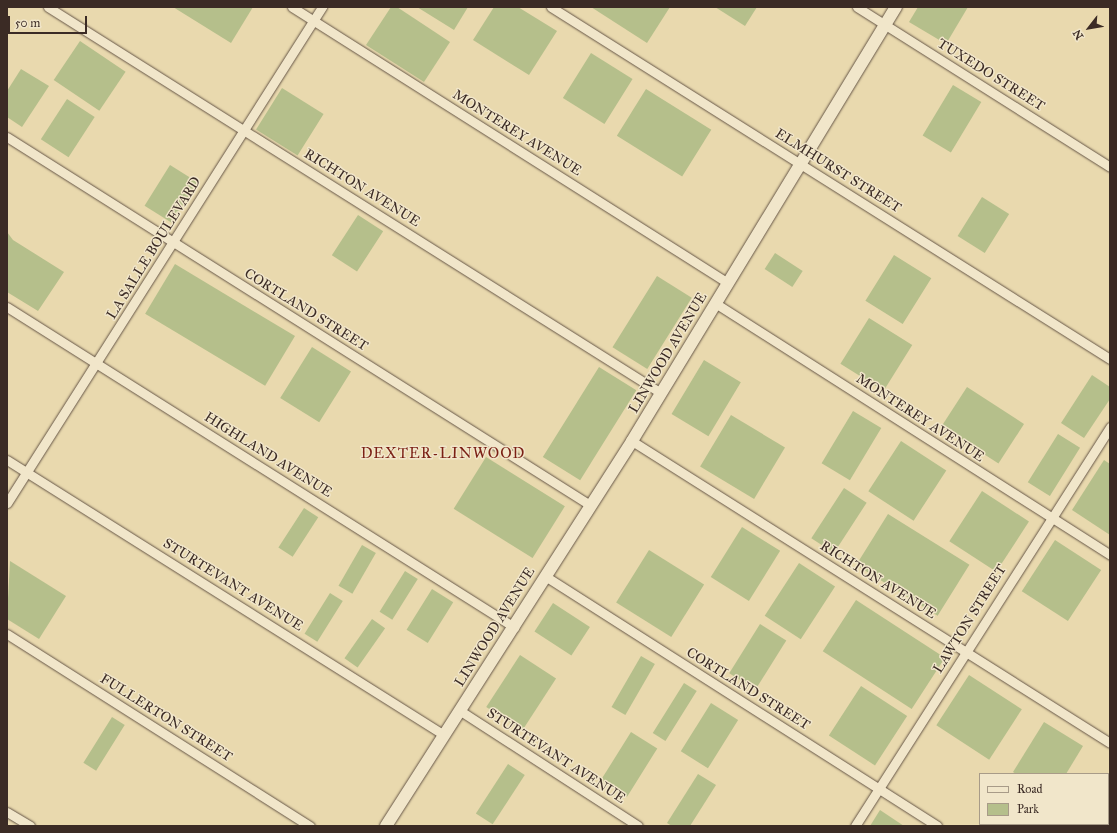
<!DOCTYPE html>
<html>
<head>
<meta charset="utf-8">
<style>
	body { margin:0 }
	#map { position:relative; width:1117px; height:833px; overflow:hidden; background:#e9d9ae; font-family:"IM FELL Great Primer",serif }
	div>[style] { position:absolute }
	.green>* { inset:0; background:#b5bf8b; transform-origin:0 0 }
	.roads { filter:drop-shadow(0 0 1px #665647) drop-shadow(0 0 1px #665647) }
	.street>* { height:9px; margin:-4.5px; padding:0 4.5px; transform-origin:4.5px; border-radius:4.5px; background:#f1e6ca }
	.secondary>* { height:12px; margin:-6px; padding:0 6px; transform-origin:6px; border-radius:6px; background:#f1e6ca }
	span { translate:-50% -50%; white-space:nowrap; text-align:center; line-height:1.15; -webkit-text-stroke:3px #f1e6ca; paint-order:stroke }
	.street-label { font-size:14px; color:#3b2b25 }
	.neighbourhood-label { font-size:15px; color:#7a1f14; letter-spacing:1px }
	.frame { position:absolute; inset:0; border:8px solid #3b2b25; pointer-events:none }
	.legend { position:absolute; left:979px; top:773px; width:130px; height:52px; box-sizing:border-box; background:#f1e6ca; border:1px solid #a89b88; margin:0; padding:5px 7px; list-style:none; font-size:12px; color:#3b2b25 }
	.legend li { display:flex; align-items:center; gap:8px; height:20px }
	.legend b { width:20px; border:1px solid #a89b88 }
	.north { position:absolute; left:1069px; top:8px; width:40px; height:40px; -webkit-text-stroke:3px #f1e6ca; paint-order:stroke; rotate:239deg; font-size:11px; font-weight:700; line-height:16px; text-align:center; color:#3b2b25 }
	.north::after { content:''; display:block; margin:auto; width:14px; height:18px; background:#3b2b25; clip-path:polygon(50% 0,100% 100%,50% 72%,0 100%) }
	.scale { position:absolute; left:8px; top:16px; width:79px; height:18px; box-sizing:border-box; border:2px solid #3b2b25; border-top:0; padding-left:5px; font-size:12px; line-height:14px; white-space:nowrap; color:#3b2b25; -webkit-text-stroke:3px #f1e6ca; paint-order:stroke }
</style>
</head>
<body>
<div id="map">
	<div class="green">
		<div style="clip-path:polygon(173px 7px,253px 7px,231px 43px)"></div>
		<div style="clip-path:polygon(391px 7px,397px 7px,450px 42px,424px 82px,366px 45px)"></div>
		<div style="clip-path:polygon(417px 7px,468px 7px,454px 30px)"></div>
		<div style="clip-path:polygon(494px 7px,518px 7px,557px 31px,529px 75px,473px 40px)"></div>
		<div style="clip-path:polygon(591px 7px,670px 7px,647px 43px)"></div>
		<div style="clip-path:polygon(715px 7px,757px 7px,745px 26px)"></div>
		<div style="clip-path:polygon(918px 7px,968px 7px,946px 44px,909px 22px)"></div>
		<div style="left:80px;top:41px;width:55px;height:47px;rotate:34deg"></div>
		<div style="left:591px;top:53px;width:49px;height:53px;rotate:32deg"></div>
		<div style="clip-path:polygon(21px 69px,49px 86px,22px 127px,7px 117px,7px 91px)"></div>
		<div style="left:953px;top:85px;width:33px;height:59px;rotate:31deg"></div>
		<div style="left:282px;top:88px;width:49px;height:49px;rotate:32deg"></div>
		<div style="left:646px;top:89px;width:77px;height:55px;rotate:32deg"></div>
		<div style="left:67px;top:99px;width:33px;height:48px;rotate:33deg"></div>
		<div style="left:170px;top:165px;width:32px;height:48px;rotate:32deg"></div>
		<div style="left:982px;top:197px;width:32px;height:46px;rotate:32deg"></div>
		<div style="left:358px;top:215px;width:30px;height:48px;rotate:33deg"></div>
		<div style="clip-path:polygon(7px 232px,13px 240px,64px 272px,38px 311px,7px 292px)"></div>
		<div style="left:775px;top:253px;width:33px;height:19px;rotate:33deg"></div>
		<div style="left:894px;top:255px;width:44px;height:54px;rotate:32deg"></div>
		<div style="left:175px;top:264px;width:140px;height:58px;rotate:31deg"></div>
		<div style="left:657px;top:276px;width:41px;height:84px;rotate:32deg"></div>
		<div style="left:869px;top:318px;width:51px;height:54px;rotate:32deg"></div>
		<div style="left:312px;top:347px;width:46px;height:60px;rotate:32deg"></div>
		<div style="left:704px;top:360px;width:43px;height:63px;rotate:31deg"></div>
		<div style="left:599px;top:367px;width:44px;height:106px;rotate:32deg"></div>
		<div style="clip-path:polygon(1092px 375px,1110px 387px,1110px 399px,1084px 438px,1061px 423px)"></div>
		<div style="left:967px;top:387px;width:68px;height:47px;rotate:33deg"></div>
		<div style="left:853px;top:411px;width:33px;height:61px;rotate:31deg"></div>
		<div style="left:731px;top:415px;width:63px;height:60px;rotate:31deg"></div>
		<div style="left:1058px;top:434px;width:26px;height:57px;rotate:32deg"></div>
		<div style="left:901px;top:441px;width:54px;height:60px;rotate:33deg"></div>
		<div style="left:486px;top:457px;width:93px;height:61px;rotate:32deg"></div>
		<div style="clip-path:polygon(1104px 460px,1110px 464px,1110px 535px,1072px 510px)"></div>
		<div style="left:844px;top:488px;width:27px;height:60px;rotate:33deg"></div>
		<div style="left:982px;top:491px;width:56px;height:60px;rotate:33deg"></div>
		<div style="left:304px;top:508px;width:17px;height:47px;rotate:33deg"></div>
		<div style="left:888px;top:514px;width:96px;height:60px;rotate:32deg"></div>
		<div style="left:742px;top:527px;width:45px;height:59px;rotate:32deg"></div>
		<div style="left:1055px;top:540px;width:55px;height:61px;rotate:33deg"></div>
		<div style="left:362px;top:545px;width:16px;height:47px;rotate:30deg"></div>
		<div style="left:649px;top:550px;width:65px;height:62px;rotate:32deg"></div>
		<div style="clip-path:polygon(10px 561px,66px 596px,39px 639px,7px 619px)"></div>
		<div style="left:799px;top:563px;width:43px;height:63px;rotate:33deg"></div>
		<div style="left:405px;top:571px;width:15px;height:48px;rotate:32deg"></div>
		<div style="left:432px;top:589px;width:25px;height:48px;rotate:32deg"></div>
		<div style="left:330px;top:593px;width:15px;height:48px;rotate:32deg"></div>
		<div style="left:856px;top:600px;width:106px;height:61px;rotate:33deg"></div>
		<div style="left:553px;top:603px;width:44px;height:34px;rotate:33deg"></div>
		<div style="left:372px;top:619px;width:16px;height:48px;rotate:35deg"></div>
		<div style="left:760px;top:624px;width:31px;height:58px;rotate:32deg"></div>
		<div style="left:520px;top:655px;width:43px;height:62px;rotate:33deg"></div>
		<div style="left:641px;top:656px;width:16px;height:59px;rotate:30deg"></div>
		<div style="left:969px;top:675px;width:63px;height:60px;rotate:33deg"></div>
		<div style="left:684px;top:683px;width:15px;height:59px;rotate:32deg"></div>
		<div style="left:861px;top:686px;width:55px;height:59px;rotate:33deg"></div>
		<div style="left:711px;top:703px;width:32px;height:57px;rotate:32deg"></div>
		<div style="left:112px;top:717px;width:15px;height:54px;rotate:32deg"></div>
		<div style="clip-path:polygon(1044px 722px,1083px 746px,1066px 774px,1016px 774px,1013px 772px)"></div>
		<div style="left:631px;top:732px;width:31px;height:57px;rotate:32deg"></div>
		<div style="left:508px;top:764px;width:20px;height:59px;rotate:33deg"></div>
		<div style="clip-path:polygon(698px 774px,716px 785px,690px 826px,672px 826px,667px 823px)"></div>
		<div style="clip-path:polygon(880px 810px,904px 826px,870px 826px)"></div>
	</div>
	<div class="roads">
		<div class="street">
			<div style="left:48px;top:7px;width:724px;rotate:32.2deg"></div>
			<div style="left:292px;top:7px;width:516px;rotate:32.33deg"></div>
			<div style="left:551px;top:7px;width:661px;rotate:32.2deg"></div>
			<div style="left:857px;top:7px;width:299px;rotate:32.3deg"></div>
			<div style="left:7px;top:137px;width:689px;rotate:32.26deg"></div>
			<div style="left:715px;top:303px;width:469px;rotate:32.5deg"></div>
			<div style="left:7px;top:307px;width:600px;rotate:32.26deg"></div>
			<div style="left:632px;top:441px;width:565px;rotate:32.28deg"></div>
			<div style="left:7px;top:460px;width:516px;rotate:32.18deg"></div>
			<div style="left:7px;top:503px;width:588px;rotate:-57.58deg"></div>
			<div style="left:545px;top:576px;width:465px;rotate:32.5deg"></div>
			<div style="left:7px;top:634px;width:359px;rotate:32.4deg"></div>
			<div style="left:459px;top:710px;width:213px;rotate:32.9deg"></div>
			<div style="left:7px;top:812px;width:27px;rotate:31deg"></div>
			<div style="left:855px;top:826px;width:474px;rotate:-57.4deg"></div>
		</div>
		<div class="secondary">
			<div style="left:386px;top:826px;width:457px;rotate:-57.4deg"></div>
			<div style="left:632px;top:441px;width:508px;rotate:-58.69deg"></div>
		</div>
	</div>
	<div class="street-label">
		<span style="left:991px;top:75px;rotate:32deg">TUXEDO STREET</span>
		<span style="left:517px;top:133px;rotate:32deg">MONTEREY AVENUE</span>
		<span style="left:838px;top:171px;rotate:32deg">ELMHURST STREET</span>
		<span style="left:362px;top:188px;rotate:32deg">RICHTON AVENUE</span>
		<span style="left:154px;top:248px;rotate:-58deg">LA SALLE BOULEVARD</span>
		<span style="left:306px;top:310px;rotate:32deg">CORTLAND STREET</span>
		<span style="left:668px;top:353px;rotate:-59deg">LINWOOD AVENUE</span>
		<span style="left:920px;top:418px;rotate:33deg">MONTEREY AVENUE</span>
		<span style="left:268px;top:455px;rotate:32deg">HIGHLAND AVENUE</span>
		<span style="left:878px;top:580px;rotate:32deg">RICHTON AVENUE</span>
		<span style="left:233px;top:585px;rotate:32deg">STURTEVANT AVENUE</span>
		<span style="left:970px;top:619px;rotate:-58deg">LAWTON STREET</span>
		<span style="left:495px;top:627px;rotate:-58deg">LINWOOD AVENUE</span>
		<span style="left:748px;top:689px;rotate:32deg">CORTLAND STREET</span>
		<span style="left:166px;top:718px;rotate:32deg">FULLERTON STREET</span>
		<span style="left:556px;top:756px;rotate:33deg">STURTEVANT AVENUE</span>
	</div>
	<div class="neighbourhood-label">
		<span style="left:443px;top:454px">DEXTER-LINWOOD</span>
	</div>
	<div class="frame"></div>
	<ul class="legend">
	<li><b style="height:5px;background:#f1e6ca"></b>Road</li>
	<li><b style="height:11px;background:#b5bf8b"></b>Park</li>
	</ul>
	<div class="north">N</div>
	<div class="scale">50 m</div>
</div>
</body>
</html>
